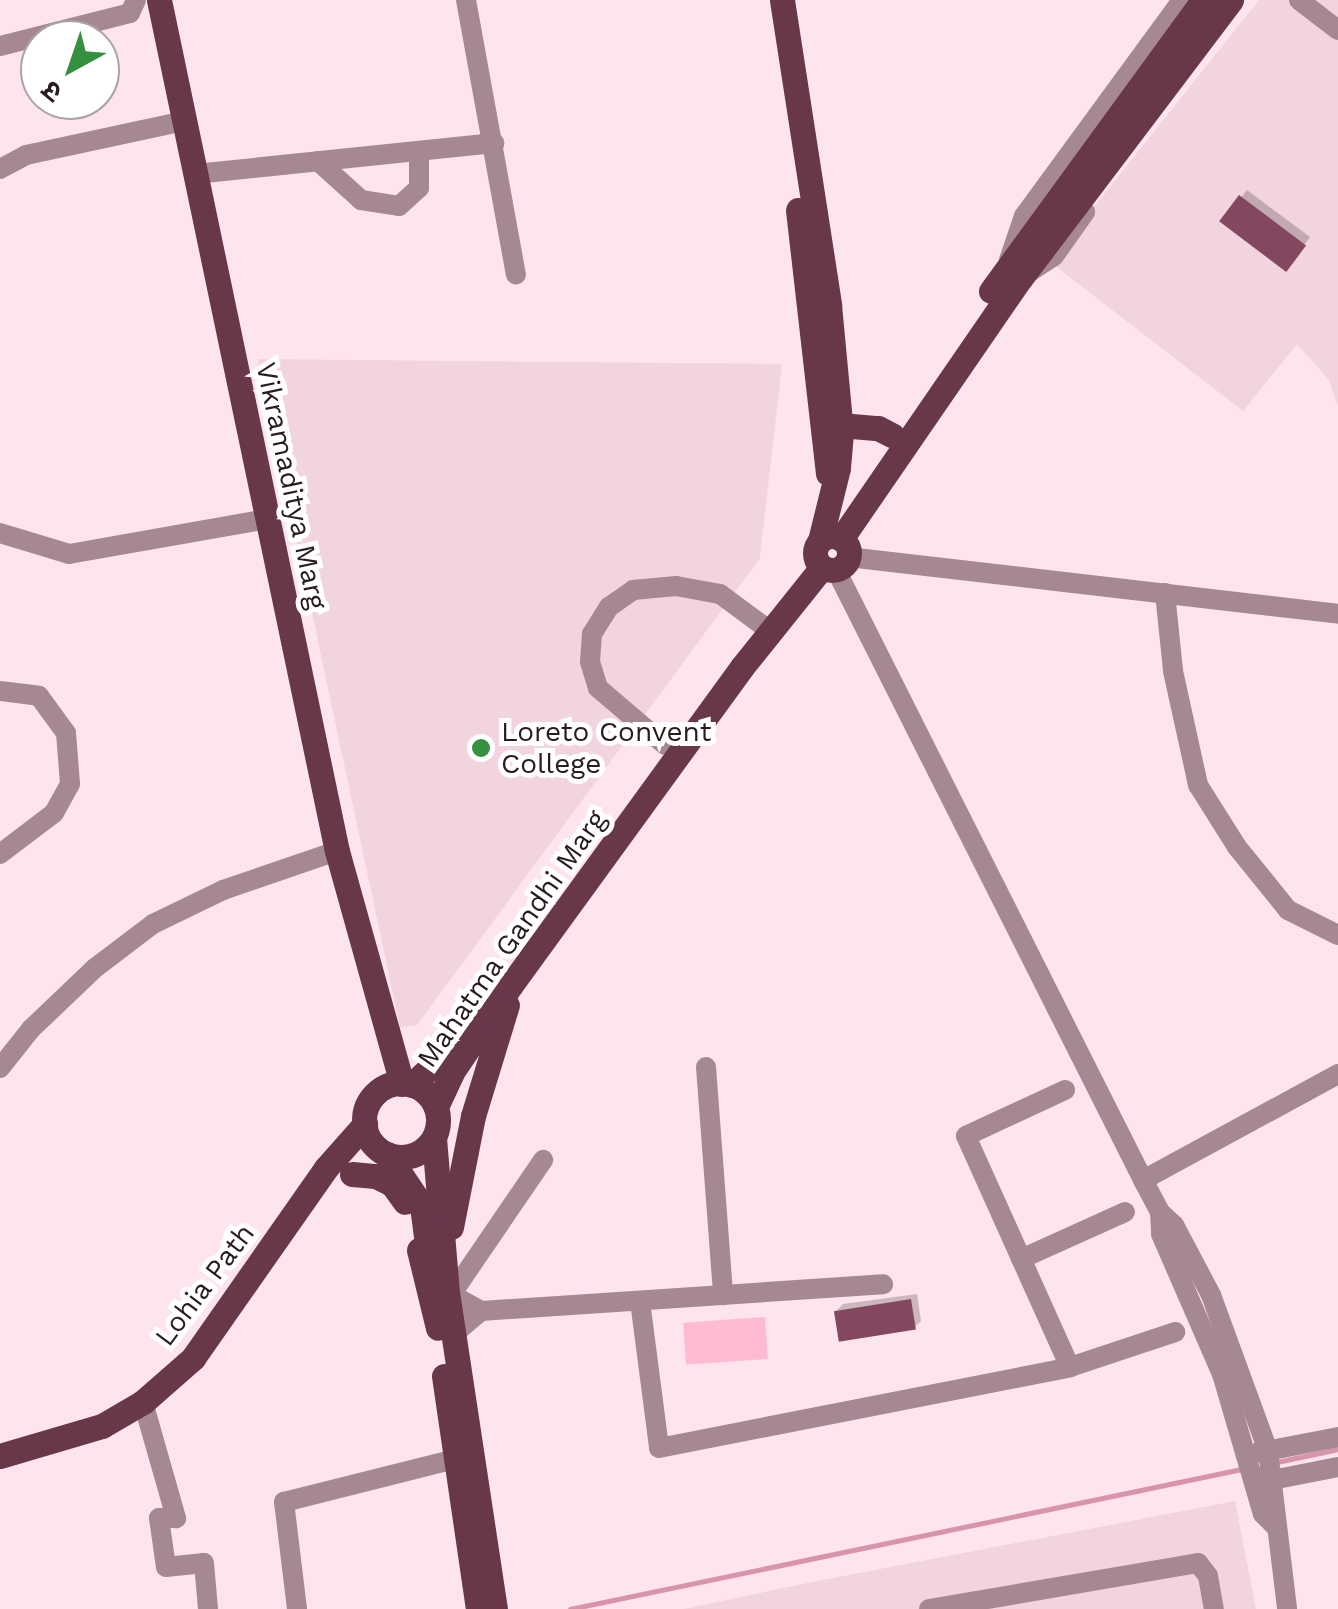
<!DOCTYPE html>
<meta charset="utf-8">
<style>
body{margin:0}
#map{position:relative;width:1338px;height:1609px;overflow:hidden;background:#fee5ed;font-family:"Work Sans","Noto Sans Devanagari",sans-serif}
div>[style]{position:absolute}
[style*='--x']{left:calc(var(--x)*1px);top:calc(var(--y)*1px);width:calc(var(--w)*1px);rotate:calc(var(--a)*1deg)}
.built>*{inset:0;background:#f1d4de}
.green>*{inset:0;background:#febbd3;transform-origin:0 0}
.shadow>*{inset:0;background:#0003}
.stream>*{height:5px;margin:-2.5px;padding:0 2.5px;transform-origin:2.5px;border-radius:2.5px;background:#d894ad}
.building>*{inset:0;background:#83475f;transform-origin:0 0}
.minor>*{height:20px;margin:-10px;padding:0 10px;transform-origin:10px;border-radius:10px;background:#a68893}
.major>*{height:25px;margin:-12.5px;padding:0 12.5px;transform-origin:12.5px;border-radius:12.5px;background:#68374a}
.major>.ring{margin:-12.5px;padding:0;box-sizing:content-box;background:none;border:25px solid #68374a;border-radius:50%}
.dots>*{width:28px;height:28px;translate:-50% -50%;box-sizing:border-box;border:5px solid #fff;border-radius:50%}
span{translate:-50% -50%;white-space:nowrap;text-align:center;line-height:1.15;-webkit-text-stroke:10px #fff;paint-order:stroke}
.street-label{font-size:28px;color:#291b20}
.poi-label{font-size:28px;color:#291b20}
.left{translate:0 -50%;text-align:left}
.north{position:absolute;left:20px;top:20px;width:100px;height:100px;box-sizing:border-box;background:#fff;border:2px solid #a9a4a6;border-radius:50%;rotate:220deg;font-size:28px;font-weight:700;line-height:40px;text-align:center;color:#291b20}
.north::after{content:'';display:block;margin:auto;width:35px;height:45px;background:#359040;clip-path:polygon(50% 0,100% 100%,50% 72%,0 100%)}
</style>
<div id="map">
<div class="built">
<i style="clip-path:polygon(1259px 0,1338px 0,1338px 407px,1329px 380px,1297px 344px,1243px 411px,1050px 262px)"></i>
<i style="clip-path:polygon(258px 359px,782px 364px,760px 558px,417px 1025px,400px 1027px)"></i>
<i style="clip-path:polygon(1235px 1501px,1256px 1609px,684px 1609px,812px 1582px)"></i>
</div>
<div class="green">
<i style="left:765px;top:1317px;width:42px;height:82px;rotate:86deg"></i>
</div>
<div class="shadow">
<i style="clip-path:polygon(1247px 190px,1310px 237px,1292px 261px,1223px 221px)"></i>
<i style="clip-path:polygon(917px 1294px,921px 1321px,914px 1328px,836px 1311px,843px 1304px)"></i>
</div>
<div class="stream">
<i style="--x:1272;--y:1463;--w:67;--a:-12"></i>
<i style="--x:570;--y:1609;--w:686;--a:-11.77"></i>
</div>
<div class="building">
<i style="left:1239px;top:195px;width:84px;height:33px;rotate:37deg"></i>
<i style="left:911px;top:1299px;width:31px;height:78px;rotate:81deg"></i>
</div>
<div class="minor">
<i style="--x:466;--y:0;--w:279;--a:79.7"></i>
<i style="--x:1299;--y:0;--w:49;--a:37.6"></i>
<i style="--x:0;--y:46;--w:134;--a:-14.2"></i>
<i style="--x:130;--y:13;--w:14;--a:-65"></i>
<i style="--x:318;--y:161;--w:58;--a:42.2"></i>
<i style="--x:361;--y:200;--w:38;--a:9"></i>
<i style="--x:399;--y:206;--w:27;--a:-42"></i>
<i style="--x:419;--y:188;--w:37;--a:-90"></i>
<i style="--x:0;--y:169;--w:30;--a:-28"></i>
<i style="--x:26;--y:155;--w:162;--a:-12.1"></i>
<i style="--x:195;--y:174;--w:301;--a:-5.9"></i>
<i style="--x:1009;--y:260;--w:46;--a:-71.2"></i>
<i style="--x:1024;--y:216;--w:268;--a:-53.8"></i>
<i style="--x:1031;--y:271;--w:27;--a:-33"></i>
<i style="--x:1054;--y:256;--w:54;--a:-54.8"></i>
<i style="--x:0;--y:533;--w:72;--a:16.9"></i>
<i style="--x:69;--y:554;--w:202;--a:-10"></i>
<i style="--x:848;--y:557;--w:493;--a:6.6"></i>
<i style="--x:836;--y:570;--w:683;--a:63.28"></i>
<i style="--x:1143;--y:1180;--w:36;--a:62"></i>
<i style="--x:1160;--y:1212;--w:19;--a:43"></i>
<i style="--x:1174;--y:1225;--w:79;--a:62.1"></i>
<i style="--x:1211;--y:1295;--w:166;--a:69.9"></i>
<i style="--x:1268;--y:1451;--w:159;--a:83.1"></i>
<i style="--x:1165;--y:593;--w:78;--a:84.1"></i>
<i style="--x:1173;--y:671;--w:117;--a:77.6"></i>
<i style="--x:1198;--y:785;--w:73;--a:57.8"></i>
<i style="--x:1237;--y:847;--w:81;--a:51"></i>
<i style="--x:1288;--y:910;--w:56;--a:26.6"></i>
<i style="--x:0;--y:691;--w:39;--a:7"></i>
<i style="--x:39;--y:696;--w:46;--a:53.9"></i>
<i style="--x:66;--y:733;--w:51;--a:85.5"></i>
<i style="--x:70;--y:784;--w:33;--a:119"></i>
<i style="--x:54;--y:813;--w:68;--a:142.8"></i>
<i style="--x:665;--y:745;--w:88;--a:-139.6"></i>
<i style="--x:598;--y:688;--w:27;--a:-107"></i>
<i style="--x:590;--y:662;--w:28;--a:-86"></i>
<i style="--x:592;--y:634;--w:32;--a:-58"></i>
<i style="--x:609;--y:607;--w:29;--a:-35"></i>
<i style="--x:633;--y:590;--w:43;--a:-5.3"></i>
<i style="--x:676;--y:586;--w:45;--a:10.3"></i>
<i style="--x:720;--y:594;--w:52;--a:36.4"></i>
<i style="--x:706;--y:1067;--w:229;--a:85.7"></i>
<i style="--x:0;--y:1068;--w:50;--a:-51.5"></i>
<i style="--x:31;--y:1029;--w:88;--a:-43.6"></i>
<i style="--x:95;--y:968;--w:73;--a:-37.2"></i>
<i style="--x:153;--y:924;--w:78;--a:-25.9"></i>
<i style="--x:223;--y:890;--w:120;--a:-18.9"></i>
<i style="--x:1065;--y:1090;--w:109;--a:155.1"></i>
<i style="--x:966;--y:1136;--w:253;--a:65.8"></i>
<i style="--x:1143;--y:1180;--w:222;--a:-28.5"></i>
<i style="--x:1160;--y:1212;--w:22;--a:87"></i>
<i style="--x:1161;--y:1234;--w:153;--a:66.5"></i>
<i style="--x:1222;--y:1374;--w:146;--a:73.7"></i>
<i style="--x:1263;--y:1514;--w:17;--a:45"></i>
<i style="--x:1021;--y:1259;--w:114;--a:-24.3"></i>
<i style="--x:447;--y:1292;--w:39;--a:29"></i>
<i style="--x:481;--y:1311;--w:35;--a:140"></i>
<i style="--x:453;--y:1292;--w:160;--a:-55.7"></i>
<i style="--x:640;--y:1301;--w:148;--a:82.6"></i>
<i style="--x:659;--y:1448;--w:419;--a:-11.1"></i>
<i style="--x:1070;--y:1367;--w:111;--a:-18.4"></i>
<i style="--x:481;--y:1311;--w:403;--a:-3.8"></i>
<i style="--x:143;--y:1402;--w:121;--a:74.1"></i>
<i style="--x:176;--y:1518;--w:17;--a:180"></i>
<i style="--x:159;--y:1518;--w:49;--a:81.9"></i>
<i style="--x:166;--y:1567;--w:38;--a:-6"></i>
<i style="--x:204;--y:1563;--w:46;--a:85"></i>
<i style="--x:1256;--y:1453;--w:84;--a:-11"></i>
<i style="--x:1262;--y:1482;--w:77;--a:-11.2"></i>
<i style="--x:297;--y:1609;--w:108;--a:-96.9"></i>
<i style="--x:284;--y:1502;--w:176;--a:-14.1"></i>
<i style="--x:929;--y:1609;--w:273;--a:-9.7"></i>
<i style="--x:1198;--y:1563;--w:16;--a:52"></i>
<i style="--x:1208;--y:1576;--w:34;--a:80"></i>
</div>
<div class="major">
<i style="--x:159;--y:0;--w:869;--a:78.19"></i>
<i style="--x:337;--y:851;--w:242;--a:74.4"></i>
<i style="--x:782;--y:0;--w:309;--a:81.2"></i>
<i style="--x:829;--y:305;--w:129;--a:84.6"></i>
<i style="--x:841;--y:433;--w:35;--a:95"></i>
<i style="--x:838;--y:468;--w:75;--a:103.9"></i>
<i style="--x:798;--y:210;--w:265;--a:83.5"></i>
<i style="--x:991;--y:291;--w:360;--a:-53.9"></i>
<i style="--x:840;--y:425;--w:38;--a:5"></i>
<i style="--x:878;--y:428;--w:16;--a:27"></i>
<i class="ring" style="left:815px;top:536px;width:9px;height:9px"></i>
<i style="--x:841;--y:539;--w:316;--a:-55.5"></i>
<i style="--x:1020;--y:279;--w:350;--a:-52.9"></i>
<i class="ring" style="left:364px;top:1083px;width:49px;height:49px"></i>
<i style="--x:412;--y:1085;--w:35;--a:-44"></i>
<i style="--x:437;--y:1061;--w:95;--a:-55.3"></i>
<i style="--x:436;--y:1107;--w:38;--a:-65"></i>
<i style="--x:452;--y:1072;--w:105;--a:-55.9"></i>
<i style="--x:511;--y:985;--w:393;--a:-54"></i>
<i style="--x:742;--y:667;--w:128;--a:-51.3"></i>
<i style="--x:434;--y:1138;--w:155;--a:85.2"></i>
<i style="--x:447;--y:1292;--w:321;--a:81.4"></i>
<i style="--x:387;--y:1154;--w:63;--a:56.1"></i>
<i style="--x:422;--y:1206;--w:62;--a:82.5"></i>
<i style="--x:352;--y:1174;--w:24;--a:5"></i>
<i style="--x:376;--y:1176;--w:18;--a:27"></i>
<i style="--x:392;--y:1184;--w:22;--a:54"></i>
<i style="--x:451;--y:1227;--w:113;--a:-78.8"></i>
<i style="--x:473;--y:1116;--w:116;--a:-73"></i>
<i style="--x:419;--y:1250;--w:80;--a:76.3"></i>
<i style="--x:444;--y:1376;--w:235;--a:81.7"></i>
<i style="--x:0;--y:1456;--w:106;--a:-16.4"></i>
<i style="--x:102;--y:1426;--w:48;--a:-30.3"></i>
<i style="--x:143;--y:1402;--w:67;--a:-41.3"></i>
<i style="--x:193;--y:1358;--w:232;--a:-55"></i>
<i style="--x:326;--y:1168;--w:59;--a:-48.4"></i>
</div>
<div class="dots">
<i style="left:481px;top:748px;background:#359040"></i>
</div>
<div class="street-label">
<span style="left:291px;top:486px;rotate:78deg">Vikramaditya Marg</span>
<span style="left:512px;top:939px;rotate:-55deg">Mahatma Gandhi Marg</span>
<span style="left:205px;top:1285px;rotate:-53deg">Lohia Path</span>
</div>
<div class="poi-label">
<span class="left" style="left:501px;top:748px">Loreto Convent<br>College</span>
</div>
<div class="north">उ</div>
</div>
